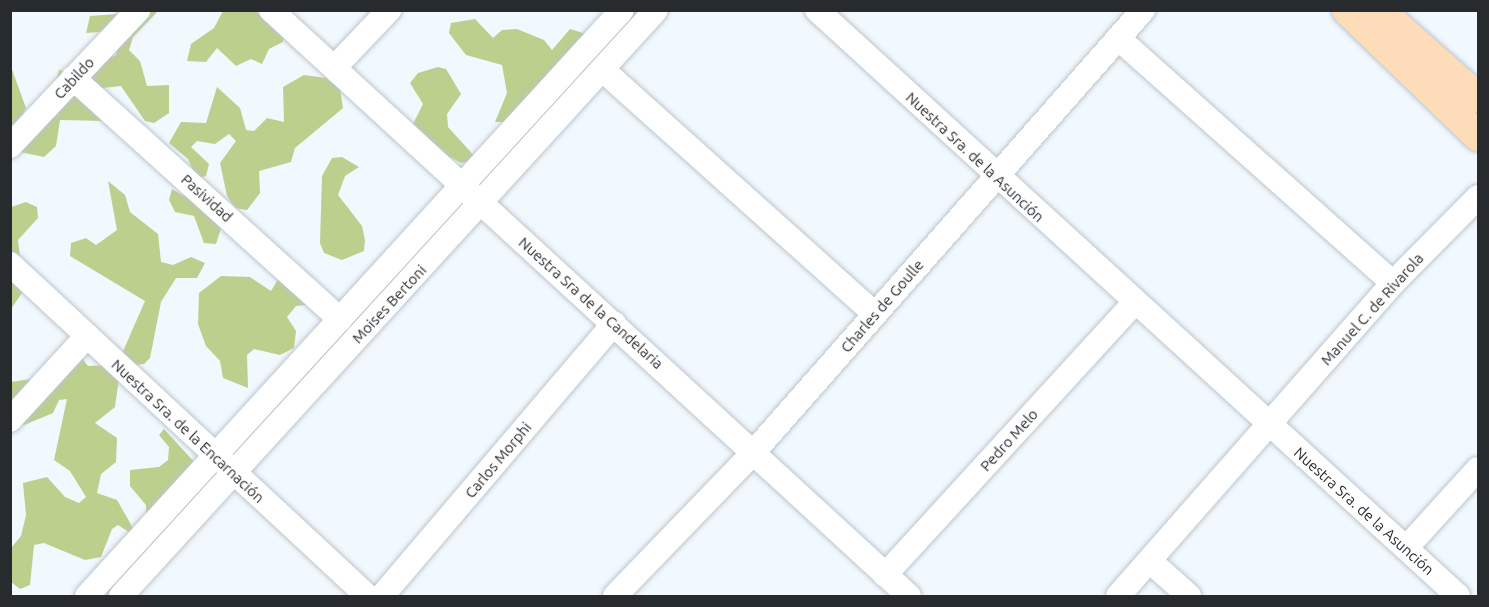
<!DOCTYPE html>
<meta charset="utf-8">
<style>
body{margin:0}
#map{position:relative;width:1489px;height:607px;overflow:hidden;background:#f1f8fe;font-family:Ubuntu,sans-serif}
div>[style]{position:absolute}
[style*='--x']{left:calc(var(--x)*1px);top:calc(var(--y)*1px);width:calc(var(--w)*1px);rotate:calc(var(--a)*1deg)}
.forest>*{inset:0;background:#bccf8d}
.roads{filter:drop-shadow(0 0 2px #bcc5cc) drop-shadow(0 0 2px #bcc5cc)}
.minor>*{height:24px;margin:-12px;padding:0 12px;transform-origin:12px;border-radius:12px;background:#fff}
.major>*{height:30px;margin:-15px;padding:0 15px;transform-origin:15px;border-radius:15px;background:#fdddb9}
span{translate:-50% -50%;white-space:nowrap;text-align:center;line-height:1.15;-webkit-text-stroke:5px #fff;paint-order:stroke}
.street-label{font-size:15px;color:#282b2e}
.frame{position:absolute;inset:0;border:12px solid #282b2e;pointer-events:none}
</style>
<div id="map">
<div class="forest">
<i style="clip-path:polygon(158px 11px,133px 37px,129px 50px,140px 61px,147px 86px,169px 85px,169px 113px,154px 123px,145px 121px,121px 86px,93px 89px,106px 121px,60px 120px,56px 146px,44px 157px,20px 152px,11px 137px,10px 64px,26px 108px,23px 114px,52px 96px,59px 70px,74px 73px,116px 55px,118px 44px,110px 31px,86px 33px,90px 16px)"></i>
<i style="clip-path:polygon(223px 11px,256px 11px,284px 37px,283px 42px,269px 49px,262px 64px,251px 59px,236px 66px,217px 48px,206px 62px,187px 61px,191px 44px,214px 28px)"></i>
<i style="clip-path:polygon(475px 19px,493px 38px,502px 30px,517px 29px,544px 40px,552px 50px,570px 29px,609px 41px,586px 75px,575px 77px,509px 161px,499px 163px,507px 122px,495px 122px,507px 93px,502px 65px,466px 55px,449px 33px,451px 23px)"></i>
<i style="clip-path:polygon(438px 67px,446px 69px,461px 94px,447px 114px,448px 127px,478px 160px,461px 163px,435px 149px,413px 124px,423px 104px,410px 83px,418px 73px)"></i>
<i style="clip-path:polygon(304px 75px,326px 78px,340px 89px,343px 108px,295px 148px,291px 162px,259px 171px,260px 193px,247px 210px,235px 208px,227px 196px,220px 163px,236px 141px,229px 134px,215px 144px,197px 141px,191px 147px,209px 164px,206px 176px,197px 179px,188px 159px,169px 143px,181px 122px,206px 123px,217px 87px,240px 108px,246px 130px,254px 131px,267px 118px,284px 122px,283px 87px)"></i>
<i style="clip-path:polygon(342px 157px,359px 167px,345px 176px,338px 195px,362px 226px,365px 240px,364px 251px,342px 260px,324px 253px,320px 243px,322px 176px,332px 158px)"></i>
<i style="clip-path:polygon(108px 181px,125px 195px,130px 212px,158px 234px,161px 262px,173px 265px,191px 257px,205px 263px,197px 278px,176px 278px,161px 302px,150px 358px,144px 364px,132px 365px,120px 358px,145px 301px,70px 256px,71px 243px,86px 238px,96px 245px,117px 230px)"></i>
<i style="clip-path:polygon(172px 189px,184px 196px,187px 191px,224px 219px,216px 244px,204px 243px,194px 216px,175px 212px,169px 200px)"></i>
<i style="clip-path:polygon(26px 202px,37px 207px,38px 218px,18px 240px,24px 290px,11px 309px,11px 207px)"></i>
<i style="clip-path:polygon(221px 276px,250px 277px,271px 291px,279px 278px,307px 297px,305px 305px,296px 306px,287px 317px,296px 331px,294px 348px,280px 355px,254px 349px,247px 355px,248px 388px,223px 378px,220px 361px,206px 346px,198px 324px,199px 293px)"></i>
<i style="clip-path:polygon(81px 357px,88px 366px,109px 365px,119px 378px,115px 407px,95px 423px,117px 438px,116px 462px,101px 474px,97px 493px,117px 500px,133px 528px,146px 516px,146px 505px,130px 486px,130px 470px,159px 467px,168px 460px,169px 447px,159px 435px,164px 429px,207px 476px,205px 487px,188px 506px,135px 536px,118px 525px,112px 529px,101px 557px,85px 560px,44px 543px,34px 545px,30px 585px,20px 589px,11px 582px,11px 548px,21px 536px,26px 515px,23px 483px,47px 477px,65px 497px,79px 503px,86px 497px,70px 471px,54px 460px,67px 399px,59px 400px,53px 413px,24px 425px,11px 418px,11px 382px,70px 373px,67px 364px)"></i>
</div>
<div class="roads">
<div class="minor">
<i style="--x:271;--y:10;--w:866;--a:42.57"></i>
<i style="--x:817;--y:10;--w:868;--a:42.43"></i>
<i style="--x:1118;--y:38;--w:368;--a:41.7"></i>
<i style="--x:335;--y:67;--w:79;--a:-46.5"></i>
<i style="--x:604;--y:71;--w:364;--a:41.9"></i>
<i style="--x:73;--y:78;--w:360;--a:42.1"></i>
<i style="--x:10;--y:146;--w:187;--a:-46.7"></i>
<i style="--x:10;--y:264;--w:488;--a:42.9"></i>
<i style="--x:10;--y:420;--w:114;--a:-47.5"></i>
<i style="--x:1407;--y:547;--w:105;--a:-47.7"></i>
<i style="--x:1151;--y:562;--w:51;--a:41.8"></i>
<i style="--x:885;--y:575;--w:367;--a:-47.5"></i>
<i style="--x:87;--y:596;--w:793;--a:-47.6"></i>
<i style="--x:121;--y:596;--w:793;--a:-47.6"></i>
<i style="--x:382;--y:596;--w:358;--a:-49.6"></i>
<i style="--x:615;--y:596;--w:197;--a:-46"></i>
<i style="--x:752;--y:454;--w:592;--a:-48.63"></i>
<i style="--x:1118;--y:596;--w:417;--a:-48.7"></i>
<i style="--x:1393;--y:283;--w:121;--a:-45.3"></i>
</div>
<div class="major">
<i style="--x:1347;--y:10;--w:182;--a:43.9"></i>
<i style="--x:1379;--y:10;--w:132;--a:41.6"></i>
</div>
</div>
<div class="street-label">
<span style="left:74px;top:78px;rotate:-47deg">Cabildo</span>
<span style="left:975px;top:157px;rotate:43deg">Nuestra Sra. de la Asunción</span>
<span style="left:207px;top:198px;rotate:42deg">Pasividad</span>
<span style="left:591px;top:303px;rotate:42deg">Nuestra Sra de la Candelaria</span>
<span style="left:389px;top:304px;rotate:-47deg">Moises Bertoni</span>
<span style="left:882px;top:306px;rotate:-49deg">Charles de Goulle</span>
<span style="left:1372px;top:309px;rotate:-48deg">Manuel C. de Rivarola</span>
<span style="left:188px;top:431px;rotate:43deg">Nuestra Sra. de la Encarnación</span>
<span style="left:1009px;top:440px;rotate:-48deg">Pedro Melo</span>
<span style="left:498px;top:460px;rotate:-50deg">Carlos Morphi</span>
<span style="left:1364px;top:511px;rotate:42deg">Nuestra Sra. de la Asunción</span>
</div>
<div class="frame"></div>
</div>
